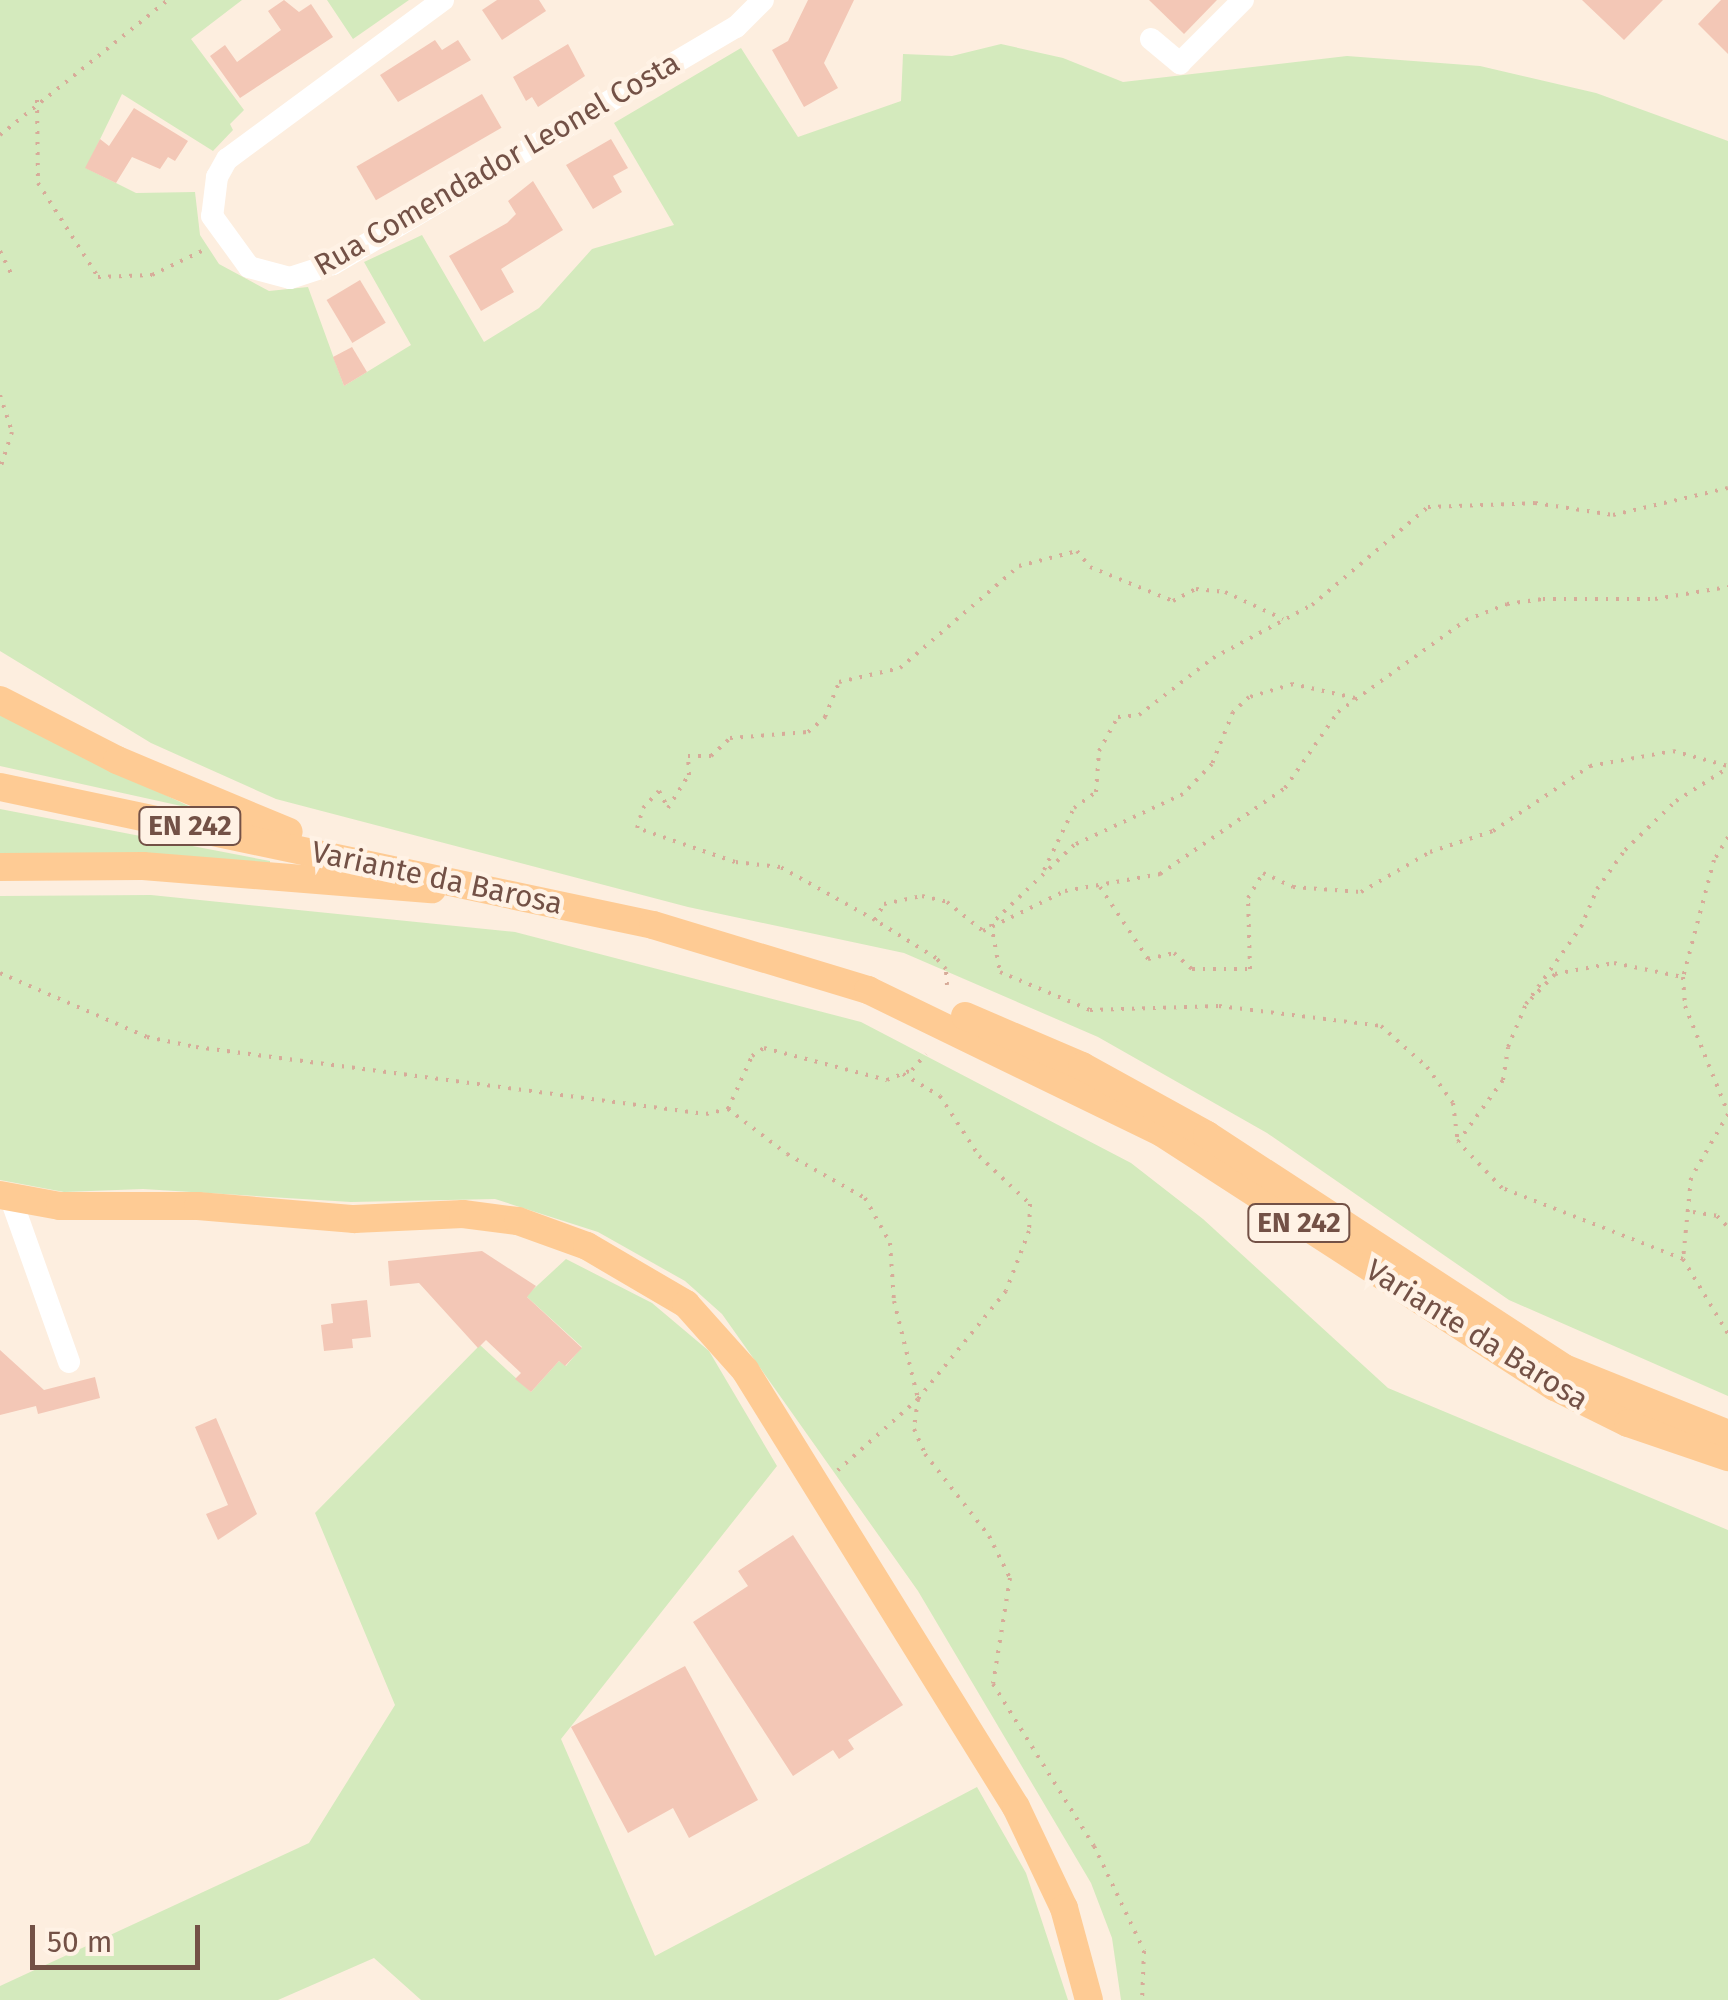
<!DOCTYPE html>
<style>
body{margin:0}
#map{position:relative;width:1728px;height:2000px;overflow:hidden;background:#fdeedf;font-family:"Fira Sans",sans-serif}
div>[style]{position:absolute}
[style*='--x']{left:calc(var(--x)*1px);top:calc(var(--y)*1px);width:calc(var(--w)*1px);rotate:calc(var(--a)*1deg)}
.green>*{inset:0;background:#d4eabd}
.building>*{inset:0;background:#f3c7b6;transform-origin:0 0}
.path>*{height:4px;margin-top:-2px;transform-origin:0;background:repeating-linear-gradient(90deg,#d7ab99 0 2.5px,transparent 0 10.5px)}
.minor>*{height:22px;margin:-11px;padding:0 11px;transform-origin:11px;border-radius:11px;background:#fff}
.major>*{height:28px;margin:-14px;padding:0 14px;transform-origin:14px;border-radius:14px;background:#fecb94}
span{translate:-50% -50%;white-space:nowrap;text-align:center;line-height:1.15;-webkit-text-stroke:9px #fff2e5;paint-order:stroke}
.shield-label span{padding:2px 8px;background:#fff2e5;border:2px solid;border-radius:8px;-webkit-text-stroke-width:0}
.shield-label{font-size:28px;color:#735146;font-weight:700}
.street-label{font-size:30px;color:#735146}
.scale{position:absolute;left:30px;top:1925px;width:170px;height:45px;box-sizing:border-box;border:5px solid #735146;border-top:0;padding-left:12px;font-size:30px;line-height:35px;white-space:nowrap;color:#735146;-webkit-text-stroke:8px #fff2e5;paint-order:stroke}
</style>
<div id="map">
<div class="green">
<i style="clip-path:polygon(0 0,242px 0,191px 39px,244px 110px,230px 124px,233px 130px,213px 151px,122px 94px,86px 168px,136px 193px,195px 192px,200px 235px,219px 264px,269px 291px,308px 287px,344px 386px,411px 345px,364px 262px,422px 235px,484px 342px,539px 308px,592px 249px,674px 225px,614px 123px,741px 48px,798px 137px,901px 101px,903px 54px,952px 56px,1001px 44px,1063px 58px,1123px 82px,1347px 56px,1480px 66px,1596px 93px,1728px 141px,1728px 1396px,1509px 1300px,1267px 1133px,1098px 1037px,904px 953px,688px 907px,276px 799px,151px 743px,0 651px)"></i>
<i style="clip-path:polygon(327px 0,409px 0,353px 39px)"></i>
<i style="clip-path:polygon(0 711px,157px 791px,195px 809px,0 766px)"></i>
<i style="clip-path:polygon(0 809px,270px 861px,270px 869px,0 858px)"></i>
<i style="clip-path:polygon(151px 895px,515px 932px,861px 1022px,1131px 1163px,1203px 1219px,1388px 1388px,1728px 1530px,1728px 2000px,1121px 2000px,1112px 1938px,1091px 1883px,918px 1591px,722px 1314px,685px 1281px,598px 1232px,495px 1199px,351px 1202px,143px 1189px,64px 1192px,0 1180px,0 896px)"></i>
<i style="clip-path:polygon(566px 1259px,652px 1303px,709px 1351px,777px 1466px,561px 1739px,655px 1956px,977px 1787px,1026px 1873px,1068px 2000px,421px 2000px,374px 1958px,278px 2000px,0 2000px,0 1986px,309px 1843px,395px 1705px,315px 1513px,480px 1345px,531px 1392px,559px 1361px,566px 1366px,582px 1347px,526px 1296px)"></i>
</div>
<div class="building">
<i style="clip-path:polygon(284px 0,299px 12px,311px 4px,333px 37px,240px 98px,210px 56px,225px 45px,237px 62px,281px 30px,268px 11px)"></i>
<i style="clip-path:polygon(497px 0,539px 0,546px 11px,502px 40px,482px 10px)"></i>
<i style="clip-path:polygon(808px 0,854px 0,824px 63px,838px 88px,804px 107px,772px 50px,788px 41px)"></i>
<i style="clip-path:polygon(1149px 0,1217px 0,1184px 34px)"></i>
<i style="clip-path:polygon(1582px 0,1663px 0,1624px 40px)"></i>
<i style="clip-path:polygon(1721px 0,1728px 0,1728px 54px,1698px 24px)"></i>
<i style="clip-path:polygon(435px 40px,442px 50px,458px 40px,471px 60px,398px 102px,380px 75px)"></i>
<i style="clip-path:polygon(568px 44px,585px 76px,538px 107px,532px 97px,526px 101px,513px 77px)"></i>
<i style="left:482px;top:94px;width:39px;height:145px;rotate:60deg"></i>
<i style="clip-path:polygon(134px 108px,188px 141px,175px 161px,168px 157px,160px 169px,132px 157px,116px 183px,85px 168px,100px 139px,109px 146px)"></i>
<i style="clip-path:polygon(611px 139px,628px 168px,613px 176px,622px 192px,593px 209px,566px 165px)"></i>
<i style="clip-path:polygon(533px 181px,563px 230px,501px 269px,514px 292px,481px 311px,449px 256px,507px 223px,516px 214px,508px 201px)"></i>
<i style="left:360px;top:280px;width:50px;height:39px;rotate:59deg"></i>
<i style="clip-path:polygon(352px 347px,367px 372px,344px 386px,333px 357px)"></i>
<i style="clip-path:polygon(482px 1251px,536px 1286px,527px 1297px,582px 1348px,565px 1366px,559px 1361px,531px 1392px,515px 1379px,521px 1373px,486px 1340px,478px 1348px,419px 1283px,390px 1286px,388px 1261px)"></i>
<i style="clip-path:polygon(367px 1300px,371px 1337px,352px 1339px,353px 1348px,324px 1351px,321px 1325px,333px 1323px,331px 1304px)"></i>
<i style="clip-path:polygon(0 1350px,44px 1390px,95px 1377px,100px 1398px,38px 1414px,36px 1406px,0 1415px)"></i>
<i style="clip-path:polygon(216px 1418px,257px 1514px,218px 1540px,206px 1514px,228px 1505px,195px 1427px)"></i>
<i style="clip-path:polygon(793px 1535px,903px 1705px,848px 1740px,854px 1749px,839px 1759px,833px 1750px,793px 1776px,693px 1622px,748px 1586px,738px 1571px)"></i>
<i style="clip-path:polygon(685px 1666px,758px 1800px,689px 1838px,673px 1808px,628px 1833px,571px 1727px)"></i>
</div>
<div class="path">
<i style="--x:37;--y:100;--w:83;--a:89.3"></i>
<i style="--x:38;--y:183;--w:112;--a:57.4"></i>
<i style="--x:98;--y:277;--w:54;--a:-2.1"></i>
<i style="--x:152;--y:275;--w:60;--a:-25.7"></i>
<i style="--x:0;--y:135;--w:216;--a:-38.8"></i>
<i style="--x:0;--y:251;--w:25;--a:64"></i>
<i style="--x:0;--y:395;--w:39;--a:72"></i>
<i style="--x:12;--y:432;--w:39;--a:108"></i>
<i style="--x:1355;--y:698;--w:64;--a:-167.3"></i>
<i style="--x:1293;--y:684;--w:46;--a:163.5"></i>
<i style="--x:1249;--y:697;--w:22;--a:137"></i>
<i style="--x:1233;--y:712;--w:56;--a:112"></i>
<i style="--x:1212;--y:764;--w:42;--a:134"></i>
<i style="--x:1183;--y:794;--w:120;--a:154.9"></i>
<i style="--x:1074;--y:845;--w:115;--a:136.4"></i>
<i style="--x:991;--y:924;--w:49;--a:79.4"></i>
<i style="--x:1000;--y:972;--w:98;--a:22.9"></i>
<i style="--x:1090;--y:1010;--w:129;--a:-1.8"></i>
<i style="--x:1219;--y:1006;--w:163;--a:7"></i>
<i style="--x:1381;--y:1026;--w:62;--a:41.7"></i>
<i style="--x:1427;--y:1067;--w:44;--a:54.2"></i>
<i style="--x:1453;--y:1103;--w:39;--a:83"></i>
<i style="--x:1728;--y:837;--w:27;--a:121"></i>
<i style="--x:1714;--y:860;--w:121;--a:104.8"></i>
<i style="--x:1683;--y:977;--w:29;--a:86"></i>
<i style="--x:1685;--y:1006;--w:115;--a:68.1"></i>
<i style="--x:1044;--y:870;--w:69;--a:-64.2"></i>
<i style="--x:1074;--y:808;--w:27;--a:-36"></i>
<i style="--x:1096;--y:792;--w:41;--a:-85.8"></i>
<i style="--x:1099;--y:751;--w:39;--a:-61"></i>
<i style="--x:1118;--y:717;--w:21;--a:-5"></i>
<i style="--x:1139;--y:715;--w:93;--a:-37.6"></i>
<i style="--x:1213;--y:658;--w:112;--a:-28.2"></i>
<i style="--x:1312;--y:605;--w:152;--a:-40.2"></i>
<i style="--x:1428;--y:507;--w:107;--a:-2.1"></i>
<i style="--x:1535;--y:503;--w:79;--a:8.7"></i>
<i style="--x:1613;--y:515;--w:118;--a:-13.2"></i>
<i style="--x:1100;--y:887;--w:87;--a:56.3"></i>
<i style="--x:1148;--y:959;--w:27;--a:-13"></i>
<i style="--x:1174;--y:953;--w:24;--a:42"></i>
<i style="--x:1192;--y:969;--w:58;--a:0"></i>
<i style="--x:1250;--y:969;--w:71;--a:-91.6"></i>
<i style="--x:1248;--y:898;--w:29;--a:-59"></i>
<i style="--x:1263;--y:873;--w:33;--a:25"></i>
<i style="--x:1293;--y:887;--w:68;--a:4.2"></i>
<i style="--x:1361;--y:892;--w:80;--a:-30.1"></i>
<i style="--x:1430;--y:852;--w:66;--a:-18.4"></i>
<i style="--x:1493;--y:831;--w:117;--a:-33.8"></i>
<i style="--x:1590;--y:766;--w:84;--a:-10.2"></i>
<i style="--x:1673;--y:751;--w:57;--a:15.3"></i>
<i style="--x:875;--y:920;--w:109;--a:-150.8"></i>
<i style="--x:780;--y:867;--w:45;--a:-173.7"></i>
<i style="--x:735;--y:862;--w:104;--a:-160.9"></i>
<i style="--x:637;--y:828;--w:21;--a:-73"></i>
<i style="--x:643;--y:808;--w:23;--a:-47"></i>
<i style="--x:659;--y:791;--w:19;--a:62"></i>
<i style="--x:668;--y:808;--w:39;--a:-58"></i>
<i style="--x:689;--y:775;--w:19;--a:-93"></i>
<i style="--x:688;--y:756;--w:23;--a:0"></i>
<i style="--x:711;--y:756;--w:26;--a:-43"></i>
<i style="--x:730;--y:738;--w:78;--a:-4.4"></i>
<i style="--x:808;--y:732;--w:23;--a:-41"></i>
<i style="--x:825;--y:717;--w:38;--a:-68"></i>
<i style="--x:839;--y:682;--w:63;--a:-12.9"></i>
<i style="--x:900;--y:668;--w:157;--a:-40.6"></i>
<i style="--x:1019;--y:566;--w:60;--a:-14.5"></i>
<i style="--x:1077;--y:551;--w:21;--a:51"></i>
<i style="--x:1090;--y:567;--w:90;--a:22.3"></i>
<i style="--x:1173;--y:601;--w:26;--a:-28"></i>
<i style="--x:1196;--y:589;--w:29;--a:6"></i>
<i style="--x:1225;--y:592;--w:64;--a:25"></i>
<i style="--x:0;--y:973;--w:160;--a:23.5"></i>
<i style="--x:147;--y:1037;--w:50;--a:11.5"></i>
<i style="--x:196;--y:1047;--w:514;--a:7.48"></i>
<i style="--x:706;--y:1114;--w:23;--a:-13"></i>
<i style="--x:728;--y:1109;--w:58;--a:-65.6"></i>
<i style="--x:752;--y:1056;--w:14;--a:-34"></i>
<i style="--x:764;--y:1048;--w:127;--a:14.6"></i>
<i style="--x:887;--y:1080;--w:27;--a:-22"></i>
<i style="--x:912;--y:1070;--w:21;--a:-49"></i>
<i style="--x:947;--y:985;--w:16;--a:-94"></i>
<i style="--x:946;--y:969;--w:15;--a:-132"></i>
<i style="--x:936;--y:958;--w:72;--a:-148.1"></i>
<i style="--x:875;--y:920;--w:18;--a:-61"></i>
<i style="--x:884;--y:904;--w:39;--a:-12"></i>
<i style="--x:922;--y:896;--w:26;--a:13"></i>
<i style="--x:947;--y:902;--w:46;--a:38.9"></i>
<i style="--x:983;--y:931;--w:91;--a:-26"></i>
<i style="--x:1065;--y:891;--w:97;--a:-10.1"></i>
<i style="--x:1160;--y:874;--w:152;--a:-34.5"></i>
<i style="--x:1285;--y:788;--w:93;--a:-55.1"></i>
<i style="--x:1338;--y:712;--w:158;--a:-35.7"></i>
<i style="--x:1466;--y:620;--w:44;--a:-21.3"></i>
<i style="--x:1507;--y:604;--w:36;--a:-8"></i>
<i style="--x:1543;--y:599;--w:112;--a:0"></i>
<i style="--x:1655;--y:599;--w:74;--a:-9.3"></i>
<i style="--x:1531;--y:999;--w:35;--a:-46"></i>
<i style="--x:1555;--y:974;--w:60;--a:-10.6"></i>
<i style="--x:1614;--y:963;--w:70;--a:11.5"></i>
<i style="--x:903;--y:1074;--w:43;--a:30.7"></i>
<i style="--x:940;--y:1096;--w:72;--a:57"></i>
<i style="--x:979;--y:1156;--w:70;--a:43.3"></i>
<i style="--x:1030;--y:1204;--w:27;--a:92"></i>
<i style="--x:1029;--y:1231;--w:64;--a:111"></i>
<i style="--x:1006;--y:1291;--w:139;--a:129.2"></i>
<i style="--x:918;--y:1399;--w:30;--a:98"></i>
<i style="--x:914;--y:1429;--w:27;--a:66"></i>
<i style="--x:925;--y:1454;--w:104;--a:52"></i>
<i style="--x:989;--y:1536;--w:47;--a:63.4"></i>
<i style="--x:1010;--y:1578;--w:107;--a:99.1"></i>
<i style="--x:993;--y:1684;--w:191;--a:58.1"></i>
<i style="--x:1094;--y:1846;--w:116;--a:64.5"></i>
<i style="--x:1144;--y:1951;--w:49;--a:92.3"></i>
<i style="--x:728;--y:1109;--w:74;--a:37.3"></i>
<i style="--x:787;--y:1154;--w:90;--a:29.4"></i>
<i style="--x:865;--y:1198;--w:51;--a:60.9"></i>
<i style="--x:890;--y:1243;--w:58;--a:86.1"></i>
<i style="--x:894;--y:1301;--w:101;--a:76.2"></i>
<i style="--x:918;--y:1399;--w:108;--a:138.4"></i>
<i style="--x:1728;--y:1114;--w:74;--a:120"></i>
<i style="--x:1691;--y:1178;--w:81;--a:95.6"></i>
<i style="--x:1683;--y:1259;--w:87;--a:59"></i>
<i style="--x:1693;--y:1212;--w:24;--a:9"></i>
<i style="--x:1717;--y:1216;--w:16;--a:45"></i>
<i style="--x:1683;--y:1259;--w:194;--a:-158.6"></i>
<i style="--x:1502;--y:1188;--w:64;--a:-133.7"></i>
<i style="--x:1458;--y:1142;--w:77;--a:-54"></i>
<i style="--x:1503;--y:1080;--w:33;--a:-81"></i>
<i style="--x:1508;--y:1047;--w:47;--a:-67.3"></i>
<i style="--x:1526;--y:1004;--w:95;--a:-54.5"></i>
<i style="--x:1581;--y:927;--w:41;--a:-67.2"></i>
<i style="--x:1597;--y:889;--w:48;--a:-54.3"></i>
<i style="--x:1625;--y:850;--w:71;--a:-43.9"></i>
<i style="--x:1676;--y:801;--w:62;--a:-32.4"></i>
</div>
<div class="minor">
<i style="--x:443;--y:0;--w:268;--a:143.6"></i>
<i style="--x:227;--y:159;--w:21;--a:119"></i>
<i style="--x:217;--y:177;--w:39;--a:97"></i>
<i style="--x:212;--y:216;--w:63;--a:54"></i>
<i style="--x:249;--y:267;--w:42;--a:15"></i>
<i style="--x:290;--y:278;--w:45;--a:-18"></i>
<i style="--x:333;--y:264;--w:468;--a:-30.5"></i>
<i style="--x:736;--y:27;--w:38;--a:-45"></i>
<i style="--x:1151;--y:39;--w:38;--a:40"></i>
<i style="--x:1180;--y:63;--w:89;--a:-45"></i>
<i style="--x:11;--y:1199;--w:173;--a:70.4"></i>
</div>
<div class="major">
<i style="--x:0;--y:700;--w:131;--a:27.1"></i>
<i style="--x:117;--y:760;--w:186;--a:22.7"></i>
<i style="--x:0;--y:787;--w:667;--a:11.93"></i>
<i style="--x:653;--y:925;--w:225;--a:16.8"></i>
<i style="--x:868;--y:990;--w:327;--a:25.9"></i>
<i style="--x:1162;--y:1133;--w:468;--a:32.9"></i>
<i style="--x:1555;--y:1387;--w:81;--a:26.3"></i>
<i style="--x:1628;--y:1423;--w:106;--a:18.8"></i>
<i style="--x:0;--y:867;--w:143;--a:-0.4"></i>
<i style="--x:143;--y:866;--w:290;--a:4.6"></i>
<i style="--x:965;--y:1016;--w:127;--a:23.1"></i>
<i style="--x:1082;--y:1066;--w:143;--a:28.9"></i>
<i style="--x:1207;--y:1135;--w:426;--a:33.1"></i>
<i style="--x:1564;--y:1368;--w:177;--a:21.9"></i>
<i style="--x:0;--y:1195;--w:61;--a:10.4"></i>
<i style="--x:60;--y:1206;--w:138;--a:0"></i>
<i style="--x:198;--y:1206;--w:157;--a:4.8"></i>
<i style="--x:354;--y:1219;--w:109;--a:-2.6"></i>
<i style="--x:463;--y:1214;--w:55;--a:7.3"></i>
<i style="--x:518;--y:1221;--w:73;--a:19.9"></i>
<i style="--x:587;--y:1246;--w:115;--a:30.4"></i>
<i style="--x:686;--y:1304;--w:89;--a:48.2"></i>
<i style="--x:745;--y:1370;--w:514;--a:58.2"></i>
<i style="--x:1016;--y:1807;--w:112;--a:64.6"></i>
<i style="--x:1064;--y:1908;--w:95;--a:74.8"></i>
</div>
<div class="shield-label">
<span style="left:190px;top:826px">EN 242</span>
<span style="left:1299px;top:1223px">EN 242</span>
</div>
<div class="street-label">
<span style="left:497px;top:164px;rotate:-30deg">Rua Comendador Leonel Costa</span>
<span style="left:437px;top:878px;rotate:12deg">Variante da Barosa</span>
<span style="left:1477px;top:1335px;rotate:32deg">Variante da Barosa</span>
</div>
<div class="scale">50 m</div>
</div>
